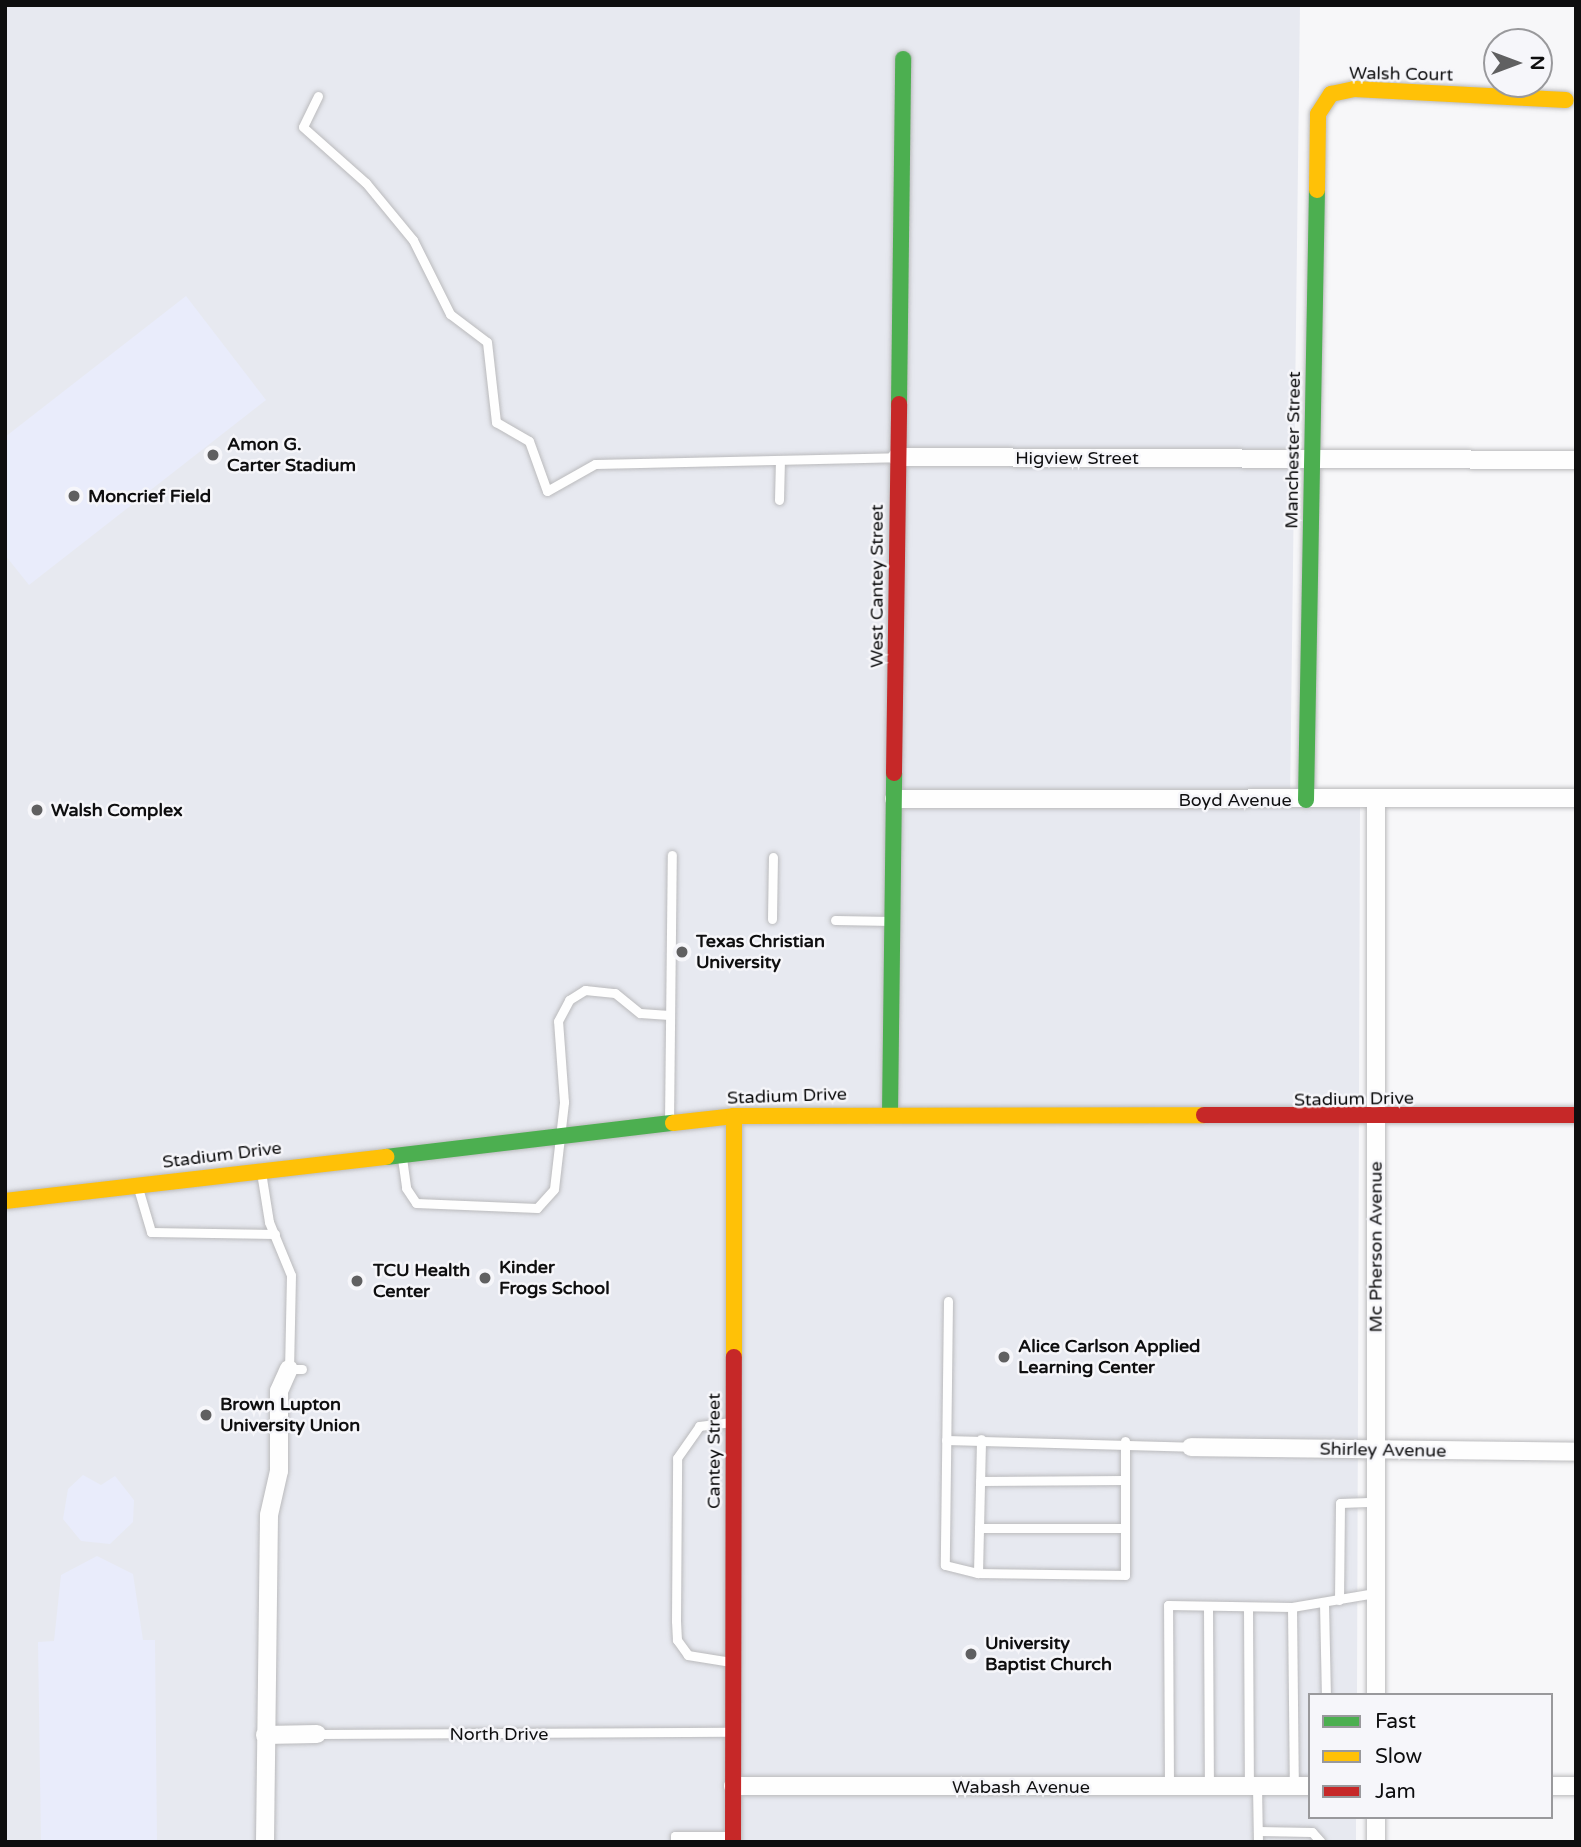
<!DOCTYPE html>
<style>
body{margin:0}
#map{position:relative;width:1581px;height:1847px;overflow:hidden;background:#f7f7f9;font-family:"Varela Round",sans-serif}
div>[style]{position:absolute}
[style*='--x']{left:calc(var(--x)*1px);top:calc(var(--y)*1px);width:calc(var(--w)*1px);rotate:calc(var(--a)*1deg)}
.built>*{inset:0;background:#e7e9f0}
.green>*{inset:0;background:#e9ecfb}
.roads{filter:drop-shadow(0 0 2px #bababc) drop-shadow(0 0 2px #bababc)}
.lane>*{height:9px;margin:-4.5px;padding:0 4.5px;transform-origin:4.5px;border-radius:4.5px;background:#fefefe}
.street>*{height:18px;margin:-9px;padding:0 9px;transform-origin:9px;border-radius:9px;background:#fefefe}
.fast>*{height:16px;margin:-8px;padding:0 8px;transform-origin:8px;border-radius:8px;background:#4caf50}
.slow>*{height:16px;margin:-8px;padding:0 8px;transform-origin:8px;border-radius:8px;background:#ffc107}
.jam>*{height:16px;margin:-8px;padding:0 8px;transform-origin:8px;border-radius:8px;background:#c62828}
.dots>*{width:19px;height:19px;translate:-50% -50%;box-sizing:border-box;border:4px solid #f6f6fa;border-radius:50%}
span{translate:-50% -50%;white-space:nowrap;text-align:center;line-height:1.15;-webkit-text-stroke:5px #f6f6fa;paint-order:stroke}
.street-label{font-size:18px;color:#0e0e0f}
.poi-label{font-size:18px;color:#0e0e0f;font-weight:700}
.left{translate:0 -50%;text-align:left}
.frame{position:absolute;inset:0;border:7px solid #0e0e0f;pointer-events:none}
.legend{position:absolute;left:1308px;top:1693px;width:245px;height:126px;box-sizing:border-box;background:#f6f6fa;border:2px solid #99999c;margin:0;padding:9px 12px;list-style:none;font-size:21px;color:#0e0e0f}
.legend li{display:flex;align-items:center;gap:14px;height:35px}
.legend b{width:35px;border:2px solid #99999c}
.north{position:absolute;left:1483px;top:28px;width:70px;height:70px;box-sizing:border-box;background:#f6f6fa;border:2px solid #99999c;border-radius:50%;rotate:90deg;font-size:19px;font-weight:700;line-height:28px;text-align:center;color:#0e0e0f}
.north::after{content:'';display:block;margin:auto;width:24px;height:32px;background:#606061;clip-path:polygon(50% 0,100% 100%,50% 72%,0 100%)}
</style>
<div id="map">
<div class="built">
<i style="clip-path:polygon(5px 5px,1300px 5px,1290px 806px,1360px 807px,1357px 1695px,1310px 1695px,1310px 1817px,1356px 1817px,1356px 1842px,5px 1842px)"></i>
</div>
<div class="green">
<i style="clip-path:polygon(186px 296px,266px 400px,29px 585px,5px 555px,5px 437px)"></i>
<i style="clip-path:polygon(83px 1475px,101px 1485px,115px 1476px,134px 1500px,133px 1522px,110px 1544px,81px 1541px,63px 1519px,68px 1489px)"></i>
<i style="clip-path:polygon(97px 1556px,133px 1574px,143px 1640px,155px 1640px,157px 1842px,41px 1842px,38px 1642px,54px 1641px,61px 1575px)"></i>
</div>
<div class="roads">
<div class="lane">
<i style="--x:318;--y:96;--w:34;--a:116"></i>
<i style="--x:303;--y:127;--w:84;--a:41.6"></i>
<i style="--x:366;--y:183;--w:74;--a:50.5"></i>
<i style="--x:413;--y:240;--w:83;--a:63.4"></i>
<i style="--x:450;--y:314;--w:46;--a:37.1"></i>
<i style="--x:487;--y:342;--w:81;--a:83.6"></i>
<i style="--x:496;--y:422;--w:38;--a:30"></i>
<i style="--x:529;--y:441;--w:53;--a:70.2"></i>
<i style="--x:547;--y:491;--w:55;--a:-29.4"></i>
<i style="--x:595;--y:464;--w:302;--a:-1.3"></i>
<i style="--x:779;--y:500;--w:40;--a:-88.6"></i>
<i style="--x:772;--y:919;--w:62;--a:-89.1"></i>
<i style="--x:835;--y:920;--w:57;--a:1"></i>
<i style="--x:669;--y:1123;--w:268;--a:-89.4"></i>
<i style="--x:402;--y:1158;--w:30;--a:82"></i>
<i style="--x:406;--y:1188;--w:18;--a:56"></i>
<i style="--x:416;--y:1203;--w:121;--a:2.4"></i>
<i style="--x:537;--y:1208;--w:25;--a:-48"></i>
<i style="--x:554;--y:1189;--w:88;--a:-83.4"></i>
<i style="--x:564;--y:1102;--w:81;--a:-94.2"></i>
<i style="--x:558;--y:1021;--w:24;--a:-62"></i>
<i style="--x:569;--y:1000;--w:19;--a:-32"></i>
<i style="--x:585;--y:990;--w:30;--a:6"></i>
<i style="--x:615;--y:993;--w:32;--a:39"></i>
<i style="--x:640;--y:1013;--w:29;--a:4"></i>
<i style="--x:261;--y:1172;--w:51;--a:80.9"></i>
<i style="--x:269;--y:1222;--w:57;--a:67.5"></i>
<i style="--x:291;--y:1275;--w:94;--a:91.2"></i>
<i style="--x:289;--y:1369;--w:13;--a:0"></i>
<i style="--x:138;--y:1188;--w:46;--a:73.5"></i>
<i style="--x:151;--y:1232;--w:124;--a:0.9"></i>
<i style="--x:948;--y:1301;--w:264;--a:90.7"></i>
<i style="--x:945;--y:1565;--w:34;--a:14"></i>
<i style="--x:978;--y:1573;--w:147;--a:0.8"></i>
<i style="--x:1125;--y:1575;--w:134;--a:-90"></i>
<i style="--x:946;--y:1440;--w:245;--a:1.6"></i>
<i style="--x:980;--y:1481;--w:145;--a:-0.4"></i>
<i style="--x:979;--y:1528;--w:146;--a:0"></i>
<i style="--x:978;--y:1573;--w:134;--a:-88.7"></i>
<i style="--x:1339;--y:1600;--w:97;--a:-89.4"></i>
<i style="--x:1340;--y:1503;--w:35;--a:-2"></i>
<i style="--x:1324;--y:1603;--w:92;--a:88.8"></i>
<i style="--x:1292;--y:1607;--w:179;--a:89.4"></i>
<i style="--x:1208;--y:1608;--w:179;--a:89.7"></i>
<i style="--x:1248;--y:1608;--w:178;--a:89.7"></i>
<i style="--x:731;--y:1662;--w:44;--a:-170.8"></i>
<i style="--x:688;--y:1655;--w:19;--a:-126"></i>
<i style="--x:677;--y:1640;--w:19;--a:-93"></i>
<i style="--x:676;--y:1621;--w:163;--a:-89.6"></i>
<i style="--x:677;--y:1458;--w:39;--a:-55"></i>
<i style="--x:699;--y:1426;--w:33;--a:-7"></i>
<i style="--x:317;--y:1734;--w:414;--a:-0.3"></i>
<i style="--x:1257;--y:1786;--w:56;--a:89"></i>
<i style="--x:1169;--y:1787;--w:182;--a:-90.3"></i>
<i style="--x:1168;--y:1605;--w:124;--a:0.9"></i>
<i style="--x:1292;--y:1607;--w:84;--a:-9.6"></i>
<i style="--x:1258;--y:1831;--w:54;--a:1.1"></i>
<i style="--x:1312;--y:1832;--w:13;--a:48"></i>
<i style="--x:675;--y:1842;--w:6;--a:-90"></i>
<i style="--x:675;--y:1836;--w:55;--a:0"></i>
</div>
<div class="street">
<i style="--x:897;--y:457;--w:679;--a:0.25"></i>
<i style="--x:894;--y:799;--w:682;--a:-0.08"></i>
<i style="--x:1191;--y:1447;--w:385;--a:0.7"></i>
<i style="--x:1376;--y:1695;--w:895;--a:-90"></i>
<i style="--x:265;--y:1735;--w:52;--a:-1.1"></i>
<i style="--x:733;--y:1786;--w:577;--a:0"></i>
<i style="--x:1551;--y:1786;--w:25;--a:0"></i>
<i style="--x:1376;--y:1817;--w:25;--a:90"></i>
<i style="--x:265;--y:1842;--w:327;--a:-89.3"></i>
<i style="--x:269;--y:1515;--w:45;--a:-77.2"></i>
<i style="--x:279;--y:1471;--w:80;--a:-90"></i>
<i style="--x:279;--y:1391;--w:24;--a:-66"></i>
</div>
<div class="fast">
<i style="--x:899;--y:404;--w:345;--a:-89.3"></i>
<i style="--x:1306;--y:800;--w:610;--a:-88.97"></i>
<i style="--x:890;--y:1114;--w:341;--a:-89.3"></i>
<i style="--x:386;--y:1157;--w:289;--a:-6.8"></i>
</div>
<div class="slow">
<i style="--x:1317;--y:190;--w:76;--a:-89.2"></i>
<i style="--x:1318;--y:114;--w:24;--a:-57"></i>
<i style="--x:1331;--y:94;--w:24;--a:-12"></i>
<i style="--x:1354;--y:89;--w:212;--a:3"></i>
<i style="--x:673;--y:1123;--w:61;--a:-6.5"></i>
<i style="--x:734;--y:1116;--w:470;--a:-0.1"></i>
<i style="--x:5;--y:1201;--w:384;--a:-6.6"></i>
<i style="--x:734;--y:1357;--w:241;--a:-90"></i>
</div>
<div class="jam">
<i style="--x:894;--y:773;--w:369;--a:-89.2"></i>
<i style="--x:1204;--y:1115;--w:372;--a:0"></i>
<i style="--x:733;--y:1842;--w:485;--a:-89.9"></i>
</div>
</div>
<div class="dots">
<i style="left:213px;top:455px;background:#606061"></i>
<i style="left:74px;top:496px;background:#606061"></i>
<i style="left:37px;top:810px;background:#606061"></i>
<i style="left:682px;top:952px;background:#606061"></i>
<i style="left:485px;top:1278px;background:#606061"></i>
<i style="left:357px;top:1281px;background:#606061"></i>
<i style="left:1004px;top:1357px;background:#606061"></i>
<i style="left:206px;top:1415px;background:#606061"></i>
<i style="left:971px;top:1654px;background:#606061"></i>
</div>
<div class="street-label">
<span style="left:1401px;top:74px;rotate:1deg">Walsh Court</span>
<span style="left:1293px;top:450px;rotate:-89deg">Manchester Street</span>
<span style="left:1077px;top:458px">Higview Street</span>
<span style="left:877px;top:586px;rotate:-90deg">West Cantey Street</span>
<span style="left:1235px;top:800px">Boyd Avenue</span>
<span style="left:787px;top:1096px;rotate:-2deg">Stadium Drive</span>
<span style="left:1354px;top:1099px;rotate:-1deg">Stadium Drive</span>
<span style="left:222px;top:1155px;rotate:-7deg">Stadium Drive</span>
<span style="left:1376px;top:1247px;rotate:-90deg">Mc Pherson Avenue</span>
<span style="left:1383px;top:1450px;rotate:1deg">Shirley Avenue</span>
<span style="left:714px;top:1451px;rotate:-90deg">Cantey Street</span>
<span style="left:499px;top:1734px">North Drive</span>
<span style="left:1021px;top:1787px">Wabash Avenue</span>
</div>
<div class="poi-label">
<span class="left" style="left:227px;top:455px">Amon G.<br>Carter Stadium</span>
<span class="left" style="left:88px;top:496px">Moncrief Field</span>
<span class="left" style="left:51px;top:810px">Walsh Complex</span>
<span class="left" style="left:696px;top:952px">Texas Christian<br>University</span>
<span class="left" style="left:499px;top:1278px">Kinder<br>Frogs School</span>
<span class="left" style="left:373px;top:1281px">TCU Health<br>Center</span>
<span class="left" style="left:1018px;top:1357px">Alice Carlson Applied<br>Learning Center</span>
<span class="left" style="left:220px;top:1415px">Brown Lupton<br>University Union</span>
<span class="left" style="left:985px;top:1654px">University<br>Baptist Church</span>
</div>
<div class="frame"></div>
<ul class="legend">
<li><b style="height:9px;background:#4caf50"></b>Fast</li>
<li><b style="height:9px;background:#ffc107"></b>Slow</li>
<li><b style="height:9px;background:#c62828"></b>Jam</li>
</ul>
<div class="north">N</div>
</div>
